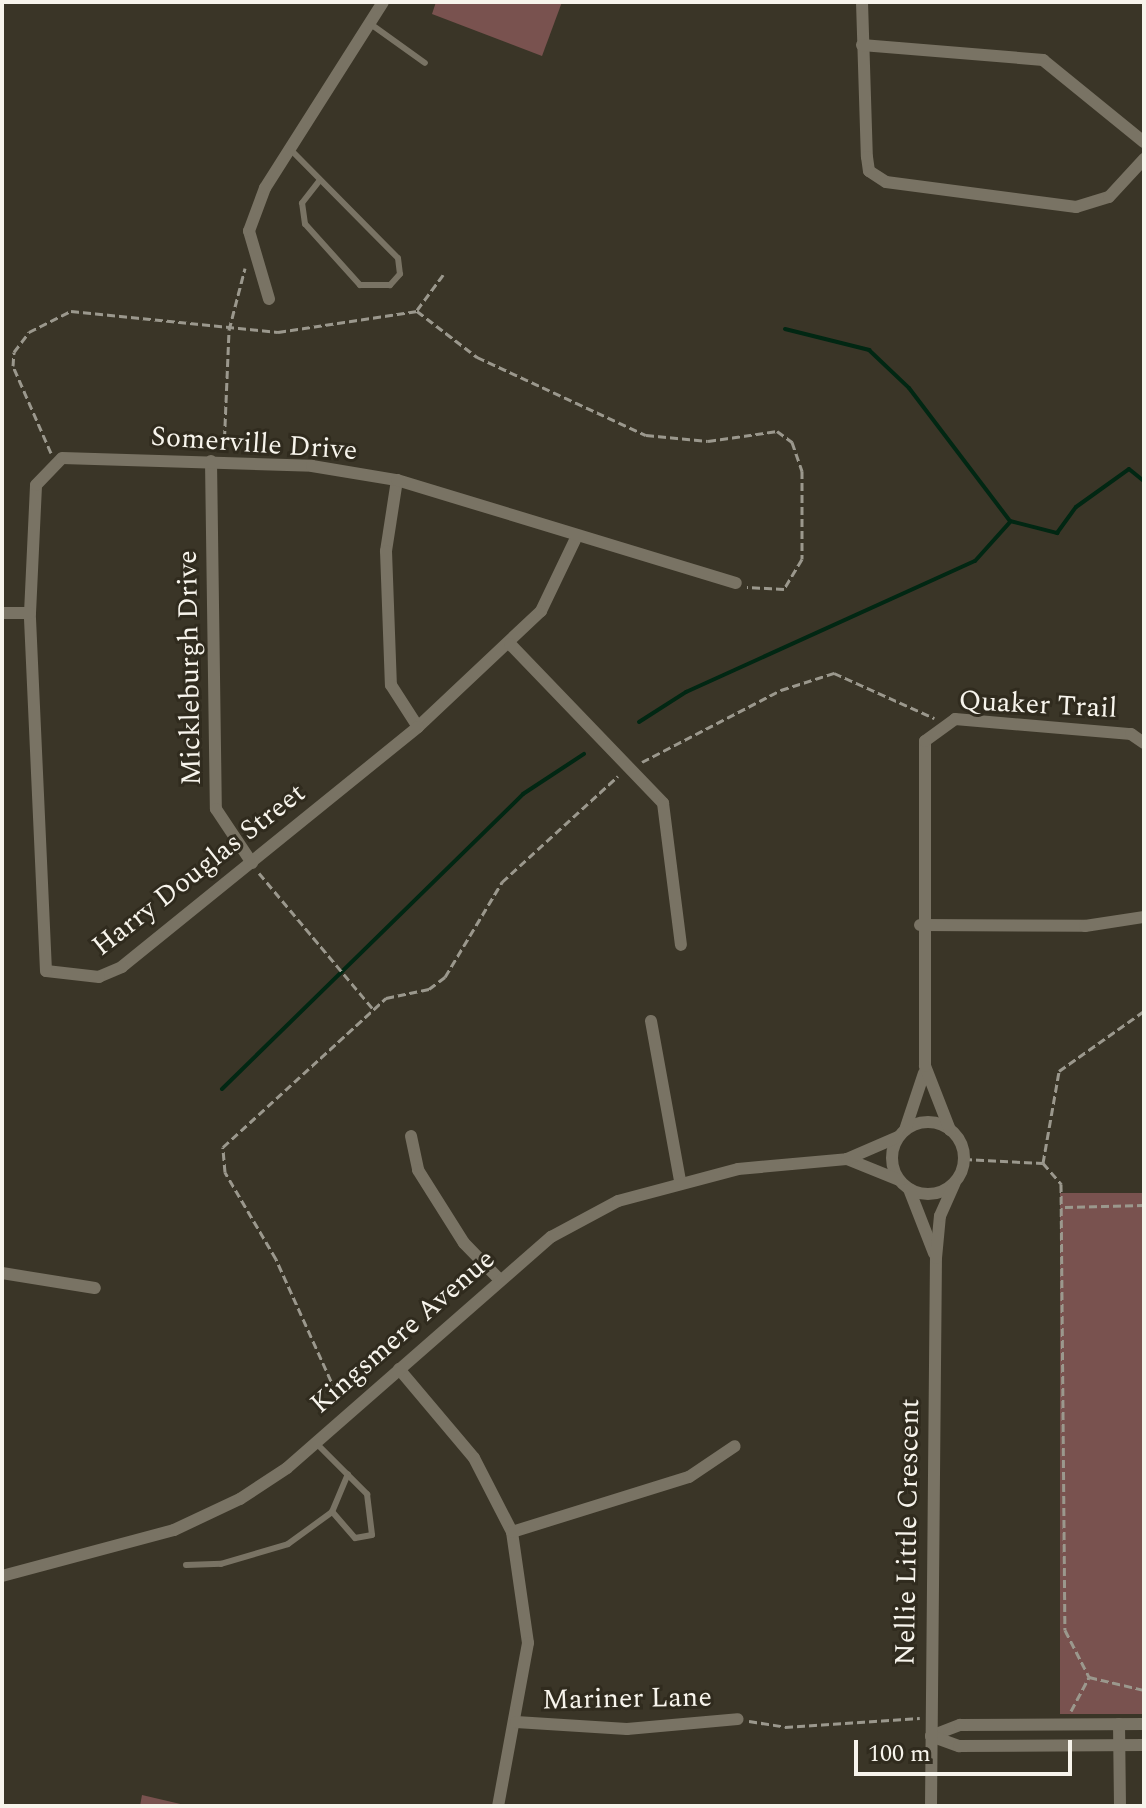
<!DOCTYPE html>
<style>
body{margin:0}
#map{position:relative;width:1146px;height:1808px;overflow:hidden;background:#3a3527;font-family:Spectral,serif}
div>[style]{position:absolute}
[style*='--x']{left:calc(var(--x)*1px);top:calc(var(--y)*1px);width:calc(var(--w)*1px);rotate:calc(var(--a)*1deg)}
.green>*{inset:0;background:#79524f;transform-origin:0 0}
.stream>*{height:4px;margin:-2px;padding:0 2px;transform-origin:2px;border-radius:2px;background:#012713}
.path>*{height:3px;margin-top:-1.5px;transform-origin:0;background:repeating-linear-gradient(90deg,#9b988d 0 8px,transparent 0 12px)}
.lane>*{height:6px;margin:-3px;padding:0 3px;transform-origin:3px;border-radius:3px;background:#797364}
.street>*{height:12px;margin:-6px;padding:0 6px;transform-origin:6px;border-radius:6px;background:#797364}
.street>.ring{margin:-6px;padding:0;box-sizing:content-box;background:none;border:12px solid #797364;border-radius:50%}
span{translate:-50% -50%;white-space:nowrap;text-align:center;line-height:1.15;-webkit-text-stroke:6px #302b1e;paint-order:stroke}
.street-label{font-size:28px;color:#f7f4ec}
.frame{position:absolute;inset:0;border:4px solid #f7f4ec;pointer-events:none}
.scale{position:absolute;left:854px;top:1740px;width:218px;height:36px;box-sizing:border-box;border:4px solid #f7f4ec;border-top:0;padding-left:10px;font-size:24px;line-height:28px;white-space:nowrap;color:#f7f4ec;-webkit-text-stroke:6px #302b1e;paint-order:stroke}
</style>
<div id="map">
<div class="green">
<i style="clip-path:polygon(436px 2px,562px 2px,542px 56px,432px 14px)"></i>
<i style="left:1144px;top:1193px;width:521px;height:84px;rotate:90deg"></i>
<i style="clip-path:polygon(142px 1795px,189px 1806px,140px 1806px)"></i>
</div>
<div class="stream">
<i style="--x:785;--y:329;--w:87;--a:14"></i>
<i style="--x:869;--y:350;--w:55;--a:43.5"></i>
<i style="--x:909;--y:388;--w:167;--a:52.8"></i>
<i style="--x:1010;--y:521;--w:49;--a:14.3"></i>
<i style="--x:1057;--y:533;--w:32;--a:-54"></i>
<i style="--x:1076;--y:507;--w:65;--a:-35.6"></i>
<i style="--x:1129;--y:469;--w:19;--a:39"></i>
<i style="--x:639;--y:722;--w:56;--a:-32.6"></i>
<i style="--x:686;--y:692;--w:317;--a:-24.4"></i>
<i style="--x:975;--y:561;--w:52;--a:-48.1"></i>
<i style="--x:222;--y:1089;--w:421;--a:-44.4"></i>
<i style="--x:523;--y:794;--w:73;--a:-33.3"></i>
</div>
<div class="path">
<i style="--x:417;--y:310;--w:44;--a:-53.4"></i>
<i style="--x:224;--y:450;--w:120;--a:-87.6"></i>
<i style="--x:229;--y:330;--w:64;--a:-75.5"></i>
<i style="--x:51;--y:453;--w:95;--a:-113.6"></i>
<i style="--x:13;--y:366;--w:14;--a:-86"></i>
<i style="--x:14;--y:352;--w:25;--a:-53"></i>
<i style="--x:29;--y:332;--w:47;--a:-26.6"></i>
<i style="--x:71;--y:311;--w:208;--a:5.8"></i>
<i style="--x:278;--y:332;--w:141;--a:-8.6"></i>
<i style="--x:417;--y:311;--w:76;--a:37.5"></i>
<i style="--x:477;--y:357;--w:186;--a:24.8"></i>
<i style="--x:646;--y:435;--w:62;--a:5.5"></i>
<i style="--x:708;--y:441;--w:70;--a:-8.2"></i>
<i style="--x:777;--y:431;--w:19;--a:36"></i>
<i style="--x:792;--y:442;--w:31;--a:71"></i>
<i style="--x:802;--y:471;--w:88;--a:90"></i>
<i style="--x:802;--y:559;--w:35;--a:121"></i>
<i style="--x:784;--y:589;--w:37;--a:-177"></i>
<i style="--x:642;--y:762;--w:157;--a:-27.4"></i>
<i style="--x:781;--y:690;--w:56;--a:-17.8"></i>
<i style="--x:834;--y:673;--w:110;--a:24.2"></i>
<i style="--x:259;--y:873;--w:177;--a:50"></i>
<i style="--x:964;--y:1159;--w:79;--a:2.9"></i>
<i style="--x:1043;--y:1163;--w:28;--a:49"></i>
<i style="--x:1061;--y:1184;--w:446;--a:89.5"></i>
<i style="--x:1065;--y:1630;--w:53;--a:62.9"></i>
<i style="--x:1089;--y:1677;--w:57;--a:13.3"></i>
<i style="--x:1043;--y:1163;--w:93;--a:-80.1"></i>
<i style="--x:1059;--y:1071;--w:104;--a:-35.2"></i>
<i style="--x:1065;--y:1207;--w:79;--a:-1.5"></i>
<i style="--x:336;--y:1392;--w:146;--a:-114.3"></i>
<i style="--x:276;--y:1259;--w:101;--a:-120.4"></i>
<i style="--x:225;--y:1172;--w:25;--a:-95"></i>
<i style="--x:223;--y:1147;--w:221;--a:-42.4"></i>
<i style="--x:386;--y:998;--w:44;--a:-11.8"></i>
<i style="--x:429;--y:989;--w:20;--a:-37"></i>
<i style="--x:445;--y:977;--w:111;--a:-59"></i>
<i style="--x:502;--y:882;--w:157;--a:-42.4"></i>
<i style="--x:1071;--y:1711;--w:38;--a:-62"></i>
<i style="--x:749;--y:1721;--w:36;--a:9"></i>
<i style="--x:785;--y:1727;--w:135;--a:-3.8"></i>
</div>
<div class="lane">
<i style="--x:372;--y:25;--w:65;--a:35.6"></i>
<i style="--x:290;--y:149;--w:153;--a:45.3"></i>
<i style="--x:398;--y:258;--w:16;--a:83"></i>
<i style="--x:400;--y:274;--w:15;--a:132"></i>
<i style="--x:390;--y:285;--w:30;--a:180"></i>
<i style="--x:360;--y:285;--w:82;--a:-132"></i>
<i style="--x:305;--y:224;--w:21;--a:-98"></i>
<i style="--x:302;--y:203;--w:29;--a:-52"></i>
<i style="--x:315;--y:1442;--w:74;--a:45"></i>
<i style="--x:367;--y:1494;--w:41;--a:83"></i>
<i style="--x:372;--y:1535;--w:17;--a:170"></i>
<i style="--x:355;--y:1538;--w:35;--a:-131"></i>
<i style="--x:186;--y:1565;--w:35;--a:-2"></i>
<i style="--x:221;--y:1564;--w:70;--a:-16.6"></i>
<i style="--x:288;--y:1544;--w:54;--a:-36"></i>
<i style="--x:332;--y:1512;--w:41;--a:-67.2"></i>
</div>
<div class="street">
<i style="--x:862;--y:2;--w:155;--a:88.2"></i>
<i style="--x:867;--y:157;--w:14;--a:82"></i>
<i style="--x:869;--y:171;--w:20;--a:33"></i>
<i style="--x:886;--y:182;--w:192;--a:7.5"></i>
<i style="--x:1076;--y:207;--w:34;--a:-17"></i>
<i style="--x:1109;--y:197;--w:52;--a:-47.4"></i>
<i style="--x:862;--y:45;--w:182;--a:4.7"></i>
<i style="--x:1043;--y:60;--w:130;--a:39.1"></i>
<i style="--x:269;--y:299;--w:71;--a:-106.4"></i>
<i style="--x:249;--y:231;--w:46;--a:-69.6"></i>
<i style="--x:265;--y:188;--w:220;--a:-57.6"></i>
<i style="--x:211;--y:461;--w:348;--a:89.2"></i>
<i style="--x:216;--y:809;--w:65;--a:56.3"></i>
<i style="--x:397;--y:480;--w:72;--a:98.8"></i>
<i style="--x:386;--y:551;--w:134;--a:87.9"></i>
<i style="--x:391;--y:685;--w:50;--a:57.3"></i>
<i style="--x:575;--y:540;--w:79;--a:115.6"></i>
<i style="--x:541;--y:611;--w:169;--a:136.7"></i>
<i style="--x:418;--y:727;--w:381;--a:141"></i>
<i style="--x:122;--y:967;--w:25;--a:157"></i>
<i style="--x:99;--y:977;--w:53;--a:-173.5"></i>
<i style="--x:46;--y:971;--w:358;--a:-92.6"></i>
<i style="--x:30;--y:613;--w:128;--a:-87.3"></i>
<i style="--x:36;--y:485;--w:37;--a:-46"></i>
<i style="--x:62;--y:458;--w:250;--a:1.8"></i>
<i style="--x:312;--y:466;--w:86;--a:9.4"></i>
<i style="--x:397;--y:480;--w:354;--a:16.9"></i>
<i style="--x:2;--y:613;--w:28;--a:0"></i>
<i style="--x:510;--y:644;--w:221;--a:46.1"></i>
<i style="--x:663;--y:803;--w:143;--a:82.8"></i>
<i style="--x:920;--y:925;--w:165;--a:0.3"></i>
<i style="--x:1085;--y:926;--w:60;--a:-8.7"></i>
<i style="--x:651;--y:1021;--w:162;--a:79.7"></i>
<i class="ring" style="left:892px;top:1122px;width:60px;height:60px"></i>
<i style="--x:905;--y:1130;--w:60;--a:-71.6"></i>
<i style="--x:950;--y:1130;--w:69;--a:-111.3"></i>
<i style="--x:925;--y:1066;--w:325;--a:-90"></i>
<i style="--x:925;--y:741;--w:37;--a:-36"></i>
<i style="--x:955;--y:719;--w:177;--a:4.9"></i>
<i style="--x:1131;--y:734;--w:16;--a:35"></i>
<i style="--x:411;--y:1136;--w:35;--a:78"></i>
<i style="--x:418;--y:1170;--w:86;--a:57.8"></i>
<i style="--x:464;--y:1243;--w:52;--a:45.8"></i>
<i style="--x:847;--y:1159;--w:56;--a:22"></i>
<i style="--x:909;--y:1189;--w:69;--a:68.7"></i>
<i style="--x:2;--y:1273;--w:94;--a:9.2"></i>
<i style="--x:399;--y:1369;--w:116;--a:49.9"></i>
<i style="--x:474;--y:1458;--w:83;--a:62.8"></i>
<i style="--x:512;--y:1532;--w:112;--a:81.8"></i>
<i style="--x:528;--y:1643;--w:166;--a:100.4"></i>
<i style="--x:512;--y:1532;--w:185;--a:-17.3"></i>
<i style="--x:689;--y:1477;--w:55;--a:-34"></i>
<i style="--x:2;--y:1576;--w:178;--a:-15"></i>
<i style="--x:174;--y:1530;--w:73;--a:-25.2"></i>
<i style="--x:240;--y:1499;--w:56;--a:-33.4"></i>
<i style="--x:287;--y:1468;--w:351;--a:-41.2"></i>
<i style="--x:551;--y:1237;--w:76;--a:-28.2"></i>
<i style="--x:618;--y:1201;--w:124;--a:-14.9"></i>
<i style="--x:738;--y:1169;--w:109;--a:-5.2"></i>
<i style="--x:847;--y:1159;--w:56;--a:-23.3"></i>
<i style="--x:516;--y:1722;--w:111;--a:3.6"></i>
<i style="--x:627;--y:1729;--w:111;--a:-5.1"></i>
<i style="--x:1119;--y:1724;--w:82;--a:89.3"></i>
<i style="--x:931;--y:1736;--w:31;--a:-21"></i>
<i style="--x:960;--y:1725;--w:184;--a:-0.3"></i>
<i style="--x:931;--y:1736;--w:30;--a:20"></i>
<i style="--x:959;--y:1746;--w:185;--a:-0.3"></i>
<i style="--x:931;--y:1806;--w:548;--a:-89.48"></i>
<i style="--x:936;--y:1258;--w:42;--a:-84.6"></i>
<i style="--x:940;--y:1216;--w:36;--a:-66"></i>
</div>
<div class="street-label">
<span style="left:254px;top:444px;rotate:4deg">Somerville Drive</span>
<span style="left:190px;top:668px;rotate:-91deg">Mickleburgh Drive</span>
<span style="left:1038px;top:705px;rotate:3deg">Quaker Trail</span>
<span style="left:199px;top:870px;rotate:-38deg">Harry Douglas Street</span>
<span style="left:403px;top:1332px;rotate:-41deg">Kingsmere Avenue</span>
<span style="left:908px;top:1532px;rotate:-89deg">Nellie Little Crescent</span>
<span style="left:627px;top:1699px;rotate:-1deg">Mariner Lane</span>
</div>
<div class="frame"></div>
<div class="scale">100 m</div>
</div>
